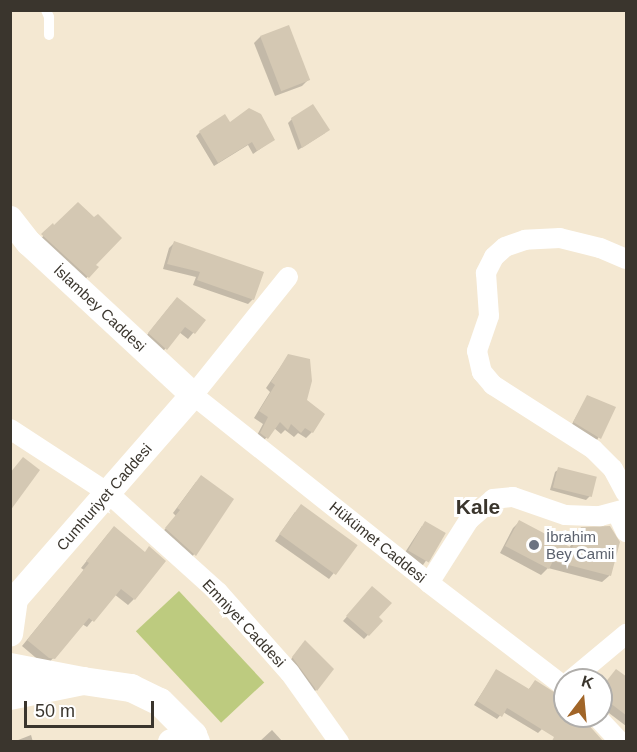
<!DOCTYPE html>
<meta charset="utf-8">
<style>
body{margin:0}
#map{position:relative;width:637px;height:752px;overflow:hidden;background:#f4e8d2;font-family:Helvetica,sans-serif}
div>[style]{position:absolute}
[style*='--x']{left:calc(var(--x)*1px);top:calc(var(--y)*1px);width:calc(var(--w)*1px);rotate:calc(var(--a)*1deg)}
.green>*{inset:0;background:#bdcb7f;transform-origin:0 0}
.shadow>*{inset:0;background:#0003;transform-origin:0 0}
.building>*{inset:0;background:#d4c8b3;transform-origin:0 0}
.service>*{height:10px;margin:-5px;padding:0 5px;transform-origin:5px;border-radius:5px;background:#fff}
.minor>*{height:20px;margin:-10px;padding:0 10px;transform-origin:10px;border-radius:10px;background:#fff}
.tertiary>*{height:26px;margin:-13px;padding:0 13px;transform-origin:13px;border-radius:13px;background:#fff}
.secondary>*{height:28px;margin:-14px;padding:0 14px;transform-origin:14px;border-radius:14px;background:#fff}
.dots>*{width:16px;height:16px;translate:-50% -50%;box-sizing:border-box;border:3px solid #fff;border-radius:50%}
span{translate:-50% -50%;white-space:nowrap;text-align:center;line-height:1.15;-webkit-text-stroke:6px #fff;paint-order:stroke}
.street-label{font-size:15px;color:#3a352d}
.worship-label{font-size:15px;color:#5b616d}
.left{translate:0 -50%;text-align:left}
.district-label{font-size:21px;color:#3a352d;font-weight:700}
.frame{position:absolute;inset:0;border:12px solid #3a352d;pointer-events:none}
.north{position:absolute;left:553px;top:668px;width:60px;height:60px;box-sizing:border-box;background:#fff;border:2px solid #b0aeab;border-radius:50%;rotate:16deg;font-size:16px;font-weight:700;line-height:24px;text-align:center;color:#3a352d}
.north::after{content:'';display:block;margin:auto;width:21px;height:27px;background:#a16528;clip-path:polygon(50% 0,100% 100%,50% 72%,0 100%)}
.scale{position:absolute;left:24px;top:701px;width:130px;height:27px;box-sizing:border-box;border:3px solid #3a352d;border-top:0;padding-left:8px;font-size:18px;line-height:21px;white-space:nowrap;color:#3a352d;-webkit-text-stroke:4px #fff;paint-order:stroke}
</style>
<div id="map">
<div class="green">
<i style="left:179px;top:591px;width:125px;height:59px;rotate:47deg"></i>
</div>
<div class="shadow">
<i style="clip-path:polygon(288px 27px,308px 80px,302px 86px,275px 96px,254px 43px,260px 37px)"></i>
<i style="clip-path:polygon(292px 119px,325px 133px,298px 150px,288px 123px)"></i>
<i style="clip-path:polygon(229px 124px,273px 140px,253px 154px,248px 145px,214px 166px,196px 136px,200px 132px)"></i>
<i style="left:53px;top:226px;width:60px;height:18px;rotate:44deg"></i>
<i style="clip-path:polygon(174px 243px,253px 299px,248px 304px,193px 285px,196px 277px,163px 269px,169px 248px)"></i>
<i style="clip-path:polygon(171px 305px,204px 320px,188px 339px,179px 332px,160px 355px,143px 340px)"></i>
<i style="clip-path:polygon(288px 356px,312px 432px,306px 438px,298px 433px,294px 437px,285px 430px,281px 434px,274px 428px,261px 444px,255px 439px,263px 424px,254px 418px,270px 392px,266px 388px)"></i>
<i style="clip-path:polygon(587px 397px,614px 408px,596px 442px,571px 426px)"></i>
<i style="clip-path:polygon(559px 469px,590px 496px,586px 500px,550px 490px,555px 472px)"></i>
<i style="clip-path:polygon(196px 482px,203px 544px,189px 560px,161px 534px,176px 516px,173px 513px)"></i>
<i style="clip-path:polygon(295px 512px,356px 545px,329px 579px,275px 541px)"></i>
<i style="clip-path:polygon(519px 522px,569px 548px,582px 529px,619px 543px,609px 576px,602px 582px,548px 568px,541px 575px,500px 553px,513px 528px)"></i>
<i style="clip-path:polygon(422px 526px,444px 534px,421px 568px,404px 554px)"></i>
<i style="clip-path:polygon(108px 534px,134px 599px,128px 605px,114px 594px,87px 627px,82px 624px,48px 664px,42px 663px,22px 646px,84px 570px,81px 568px)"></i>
<i style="clip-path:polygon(369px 592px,377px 617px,381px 621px,364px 639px,343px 621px)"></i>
<i style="clip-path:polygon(302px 645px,316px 690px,313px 693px,289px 662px)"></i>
<i style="clip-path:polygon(496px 671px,528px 690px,535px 682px,542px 729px,538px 733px,503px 712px,497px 719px,474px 705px)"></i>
<i style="clip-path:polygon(616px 671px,626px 679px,626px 726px,601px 707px,601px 688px)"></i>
<i style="clip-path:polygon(578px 720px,601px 742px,560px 742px)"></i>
<i style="clip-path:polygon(272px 730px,283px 742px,259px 742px)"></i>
<i style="clip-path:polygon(31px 735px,33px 742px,13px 742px)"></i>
</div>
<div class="building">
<i style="left:289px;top:25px;width:59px;height:31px;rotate:69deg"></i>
<i style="clip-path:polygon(313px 104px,330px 130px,302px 148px,291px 118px)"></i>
<i style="clip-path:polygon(249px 108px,261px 114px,275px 140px,257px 151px,252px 142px,218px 163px,199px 131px,225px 114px,230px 122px)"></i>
<i style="clip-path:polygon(78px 202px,94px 217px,98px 214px,122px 238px,96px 265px,99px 267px,89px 278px,41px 234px,53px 223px,54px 225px)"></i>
<i style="clip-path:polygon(174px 241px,264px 272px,254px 300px,197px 280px,200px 272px,167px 264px)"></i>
<i style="clip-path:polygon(177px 297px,206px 320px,195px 334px,185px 327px,167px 350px,148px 333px)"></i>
<i style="clip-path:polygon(288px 354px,310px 359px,312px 381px,307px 400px,325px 414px,313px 433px,305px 428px,301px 433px,291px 424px,288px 430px,280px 422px,268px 439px,260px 433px,268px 417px,259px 411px,275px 385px,271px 382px)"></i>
<i style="clip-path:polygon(587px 395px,616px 407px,601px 439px,573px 422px)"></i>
<i style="clip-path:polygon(23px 457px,40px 470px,10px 511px,10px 473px)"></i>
<i style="left:558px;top:467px;width:40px;height:21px;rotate:14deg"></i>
<i style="clip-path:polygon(201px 475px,234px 499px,196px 556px,165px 528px,180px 510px,177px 508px)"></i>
<i style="left:301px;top:504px;width:70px;height:37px;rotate:36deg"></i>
<i style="clip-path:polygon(519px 520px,572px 548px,581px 527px,610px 526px,620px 542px,611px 576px,553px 561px,549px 569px,505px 546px)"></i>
<i style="left:425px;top:521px;width:24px;height:34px;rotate:30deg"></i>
<i style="clip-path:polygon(114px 526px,145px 552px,149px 546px,166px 561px,135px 600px,121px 589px,94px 622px,89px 618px,55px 659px,49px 658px,27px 640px,89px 563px,86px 561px)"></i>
<i style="clip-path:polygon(372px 586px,392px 603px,379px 617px,383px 621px,369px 636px,346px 616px)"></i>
<i style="clip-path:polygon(305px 640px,334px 669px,317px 691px,292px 657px)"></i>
<i style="clip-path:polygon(496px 669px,529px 689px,535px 680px,565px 699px,565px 716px,573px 716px,586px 722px,603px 741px,552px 741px,554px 737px,507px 708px,502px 717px,477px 701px)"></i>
<i style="clip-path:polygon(616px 669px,627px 677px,627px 716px,601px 696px,601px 688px)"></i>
</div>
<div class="service">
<i style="--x:46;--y:10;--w:8;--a:67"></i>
<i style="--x:49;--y:17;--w:18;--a:90"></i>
</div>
<div class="minor">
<i style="--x:626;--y:259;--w:28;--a:-157"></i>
<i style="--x:600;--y:248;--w:41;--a:-166"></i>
<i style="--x:560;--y:238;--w:35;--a:177"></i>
<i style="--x:525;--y:240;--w:21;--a:161"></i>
<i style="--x:505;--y:247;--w:15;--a:138"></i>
<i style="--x:494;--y:257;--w:18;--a:117"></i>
<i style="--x:486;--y:273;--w:43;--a:86"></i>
<i style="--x:489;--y:316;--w:37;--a:109"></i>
<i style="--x:477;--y:351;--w:22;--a:77"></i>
<i style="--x:482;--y:372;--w:17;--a:50"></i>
<i style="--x:493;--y:385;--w:119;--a:32.6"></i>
<i style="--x:593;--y:449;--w:28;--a:45"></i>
<i style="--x:613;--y:469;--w:27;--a:62"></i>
<i style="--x:288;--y:277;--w:151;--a:128.8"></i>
<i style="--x:193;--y:395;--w:302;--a:38.5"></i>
<i style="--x:429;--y:583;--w:171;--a:37.4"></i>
<i style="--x:10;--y:429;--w:117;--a:33.1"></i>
<i style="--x:108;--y:493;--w:148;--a:42"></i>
<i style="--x:218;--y:592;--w:108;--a:48.4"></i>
<i style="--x:290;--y:673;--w:85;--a:54.6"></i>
<i style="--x:617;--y:513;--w:21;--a:65"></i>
<i style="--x:429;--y:583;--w:75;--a:-57.6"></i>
<i style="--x:469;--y:520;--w:32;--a:-41"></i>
<i style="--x:493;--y:499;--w:20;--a:-6"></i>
<i style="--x:513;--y:497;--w:55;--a:19.1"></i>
<i style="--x:565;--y:515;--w:35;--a:2"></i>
<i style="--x:600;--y:516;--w:27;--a:-15"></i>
<i style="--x:571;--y:680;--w:72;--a:-39.9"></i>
<i style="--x:596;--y:716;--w:35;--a:47"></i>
</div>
<div class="tertiary">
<i style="--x:10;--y:219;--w:31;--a:52"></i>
<i style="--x:29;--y:243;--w:224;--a:42.8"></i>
<i style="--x:193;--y:395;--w:271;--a:131.1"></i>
<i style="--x:10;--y:604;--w:7;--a:-45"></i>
<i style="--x:15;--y:599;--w:35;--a:98"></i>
<i style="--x:171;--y:742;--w:23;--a:-18"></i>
</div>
<div class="secondary">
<i style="--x:10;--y:667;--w:74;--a:10.9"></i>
<i style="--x:83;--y:681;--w:75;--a:168.4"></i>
<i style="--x:83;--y:681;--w:49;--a:8.3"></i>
<i style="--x:131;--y:688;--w:32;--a:26"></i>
<i style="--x:160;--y:702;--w:47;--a:45"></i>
<i style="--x:193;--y:735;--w:8;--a:67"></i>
</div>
<div class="dots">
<i style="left:534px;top:545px;background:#6b7280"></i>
</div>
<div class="street-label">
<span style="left:100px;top:308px;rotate:43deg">İslambey Caddesi</span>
<span style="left:104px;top:497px;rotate:-49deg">Cumhuriyet Caddesi</span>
<span style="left:378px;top:542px;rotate:39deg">Hükümet Caddesi</span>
<span style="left:244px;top:623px;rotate:47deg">Emniyet Caddesi</span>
</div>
<div class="worship-label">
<span class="left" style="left:546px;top:545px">İbrahim<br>Bey Camii</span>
</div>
<div class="district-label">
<span style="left:478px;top:507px">Kale</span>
</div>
<div class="frame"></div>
<div class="north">K</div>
<div class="scale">50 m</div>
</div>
